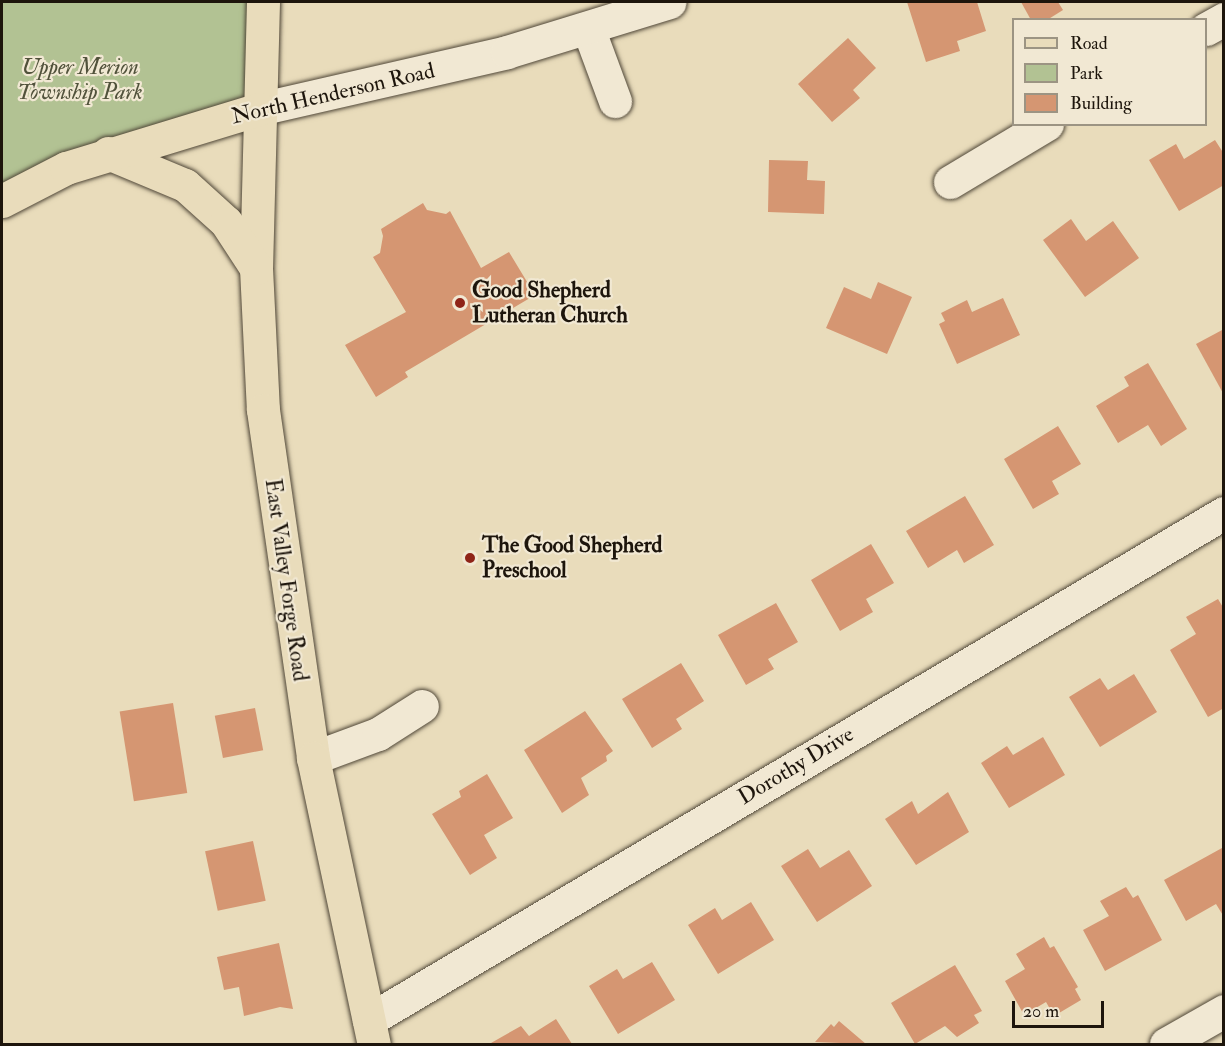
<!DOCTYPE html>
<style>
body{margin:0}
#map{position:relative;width:1225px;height:1046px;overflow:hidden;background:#e9dcbb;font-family:"IM FELL Double Pica",serif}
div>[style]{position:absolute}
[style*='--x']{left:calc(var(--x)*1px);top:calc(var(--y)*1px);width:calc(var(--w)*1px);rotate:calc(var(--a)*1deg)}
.green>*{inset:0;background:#b2c293}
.building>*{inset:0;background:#d59672;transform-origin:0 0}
.roads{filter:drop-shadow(0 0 2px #504738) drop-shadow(0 0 2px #504738)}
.minor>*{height:33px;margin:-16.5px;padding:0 16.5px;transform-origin:16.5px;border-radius:16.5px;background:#f1e8d3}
.major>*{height:33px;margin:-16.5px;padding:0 16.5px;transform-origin:16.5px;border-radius:16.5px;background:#e9dcbb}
.dots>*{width:16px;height:16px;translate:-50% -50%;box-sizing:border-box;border:3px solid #f1e8d3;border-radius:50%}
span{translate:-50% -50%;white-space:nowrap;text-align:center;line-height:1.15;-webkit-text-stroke:4.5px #f1e8d3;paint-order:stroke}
.park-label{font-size:22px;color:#51523b;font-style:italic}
.street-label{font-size:22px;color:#1d150c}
.poi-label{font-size:22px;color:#1d150c;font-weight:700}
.left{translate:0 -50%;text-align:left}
.frame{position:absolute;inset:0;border:3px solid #1d150c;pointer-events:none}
.legend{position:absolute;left:1012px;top:18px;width:195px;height:108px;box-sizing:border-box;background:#f1e8d3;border:2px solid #9c9483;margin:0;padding:8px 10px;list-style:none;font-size:18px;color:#1d150c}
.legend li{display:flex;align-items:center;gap:12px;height:30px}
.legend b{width:30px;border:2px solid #9c9483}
.scale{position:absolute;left:1012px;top:1001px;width:92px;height:27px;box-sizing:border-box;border:3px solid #1d150c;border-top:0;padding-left:8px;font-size:18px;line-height:21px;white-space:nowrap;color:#1d150c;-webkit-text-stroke:4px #f1e8d3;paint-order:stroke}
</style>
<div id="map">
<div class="green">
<i style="clip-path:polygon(2px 2px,263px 2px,259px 109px,2px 201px)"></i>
</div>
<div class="building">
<i style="clip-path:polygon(907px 2px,977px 2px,986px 31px,957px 41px,960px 51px,926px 62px)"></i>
<i style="clip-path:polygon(1021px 2px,1058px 2px,1063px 10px,1047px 20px,1031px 20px)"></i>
<i style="clip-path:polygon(848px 38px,876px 68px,853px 90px,860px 98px,832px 122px,798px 84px)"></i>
<i style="clip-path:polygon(1215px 140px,1224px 154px,1224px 185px,1179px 211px,1149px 160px,1176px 144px,1184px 159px)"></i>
<i style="clip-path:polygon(769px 160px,808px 161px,807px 180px,825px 181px,824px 214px,768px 212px)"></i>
<i style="clip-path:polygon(423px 203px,427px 210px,446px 214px,450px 211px,481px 268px,509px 252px,535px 295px,405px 372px,408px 377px,376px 397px,345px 345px,406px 312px,373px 257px,380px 253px,383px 236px,381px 229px)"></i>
<i style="clip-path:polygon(1071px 219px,1086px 241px,1113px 221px,1139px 258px,1085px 297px,1043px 240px)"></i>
<i style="clip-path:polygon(878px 282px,912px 297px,887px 354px,826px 328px,844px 287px,871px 299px)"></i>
<i style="clip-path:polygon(1003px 298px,1020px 335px,957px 364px,939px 324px,945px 321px,941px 313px,967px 300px,972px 312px)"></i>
<i style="clip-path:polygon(1224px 329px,1224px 395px,1196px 344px)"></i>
<i style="clip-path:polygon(1148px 363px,1187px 429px,1161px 446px,1148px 425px,1118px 443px,1096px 406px,1129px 386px,1124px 377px)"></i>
<i style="clip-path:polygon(1058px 426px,1081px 464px,1052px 481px,1059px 494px,1033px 509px,1004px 459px)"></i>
<i style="clip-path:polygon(965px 496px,994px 545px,964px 563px,957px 550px,928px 568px,906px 531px)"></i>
<i style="clip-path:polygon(871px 544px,894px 583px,866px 599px,873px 612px,840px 631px,811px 580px)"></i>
<i style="clip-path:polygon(1218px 599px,1224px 609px,1224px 708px,1208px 717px,1170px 650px,1196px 634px,1186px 617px)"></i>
<i style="clip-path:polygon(776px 603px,798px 642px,768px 659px,774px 669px,746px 685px,718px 635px)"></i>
<i style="clip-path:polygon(681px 663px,704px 701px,676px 719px,682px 729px,652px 748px,622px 699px)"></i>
<i style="clip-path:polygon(1134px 674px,1157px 712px,1100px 747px,1069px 697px,1100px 678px,1108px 690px)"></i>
<i style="left:173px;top:703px;width:91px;height:54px;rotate:81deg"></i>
<i style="left:255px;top:708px;width:43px;height:41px;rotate:79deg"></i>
<i style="clip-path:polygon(585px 711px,613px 751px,606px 756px,607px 761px,581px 778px,589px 795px,562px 813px,524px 750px)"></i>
<i style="clip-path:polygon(1043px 737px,1065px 775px,1009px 808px,981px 763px,1007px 746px,1013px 755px)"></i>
<i style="clip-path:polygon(487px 774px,513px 818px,484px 835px,497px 858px,470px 875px,432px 814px,461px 797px,459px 791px)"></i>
<i style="clip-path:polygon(948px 792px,969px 832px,916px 865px,885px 819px,912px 801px,918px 814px)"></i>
<i style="left:253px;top:841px;width:61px;height:49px;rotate:78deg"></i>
<i style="clip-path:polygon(1222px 848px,1224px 917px,1216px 904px,1186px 921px,1164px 880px)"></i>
<i style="clip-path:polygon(808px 849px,820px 868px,849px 850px,872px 886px,817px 922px,781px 866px)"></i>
<i style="clip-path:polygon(1126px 887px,1133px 898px,1138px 895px,1162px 940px,1105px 971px,1083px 930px,1109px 916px,1100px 901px)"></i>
<i style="clip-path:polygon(751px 902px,774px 940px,718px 974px,688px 925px,715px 908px,722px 920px)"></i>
<i style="clip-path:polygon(1044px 937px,1050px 948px,1054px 946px,1078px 987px,1075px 989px,1081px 1000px,1054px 1016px,1046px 1002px,1024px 1015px,1005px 981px,1025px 969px,1016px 954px)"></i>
<i style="clip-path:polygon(279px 943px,293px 1009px,280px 1007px,244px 1016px,239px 987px,224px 990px,217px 957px)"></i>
<i style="clip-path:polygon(652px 962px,675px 1000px,618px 1034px,589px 986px,617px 969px,623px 979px)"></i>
<i style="clip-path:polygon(955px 965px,982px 1011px,974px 1015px,979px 1023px,957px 1037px,945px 1026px,915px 1044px,891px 1003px)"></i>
<i style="clip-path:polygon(556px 1019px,572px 1044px,491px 1043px,521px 1026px,529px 1036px)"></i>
<i style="clip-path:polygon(839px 1021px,866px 1044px,815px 1042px,831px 1024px,834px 1027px)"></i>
</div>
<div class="roads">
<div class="minor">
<i style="--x:588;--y:28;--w:78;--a:69.7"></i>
<i style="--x:1206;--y:29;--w:21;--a:-29"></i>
<i style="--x:259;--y:109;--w:254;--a:-12.9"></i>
<i style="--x:507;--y:52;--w:170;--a:-17.1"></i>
<i style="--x:950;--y:182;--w:113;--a:-30.9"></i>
<i style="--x:313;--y:758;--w:69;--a:-20.3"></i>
<i style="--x:378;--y:734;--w:52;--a:-32.5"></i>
<i style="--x:369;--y:1020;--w:994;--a:-30.67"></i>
<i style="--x:1166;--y:1044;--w:67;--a:-29.6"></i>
</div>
<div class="major">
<i style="--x:263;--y:2;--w:266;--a:91.5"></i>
<i style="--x:256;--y:268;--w:142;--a:87.2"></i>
<i style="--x:263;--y:410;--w:352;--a:81.8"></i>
<i style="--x:313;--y:758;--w:292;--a:78"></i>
<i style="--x:108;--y:153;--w:83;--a:22.6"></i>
<i style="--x:185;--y:185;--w:55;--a:42.1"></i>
<i style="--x:226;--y:222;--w:55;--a:56.9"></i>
<i style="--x:2;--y:201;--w:72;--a:-27.3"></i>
<i style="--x:66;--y:168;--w:202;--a:-17"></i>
</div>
</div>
<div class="dots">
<i style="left:460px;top:303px;background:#8f2418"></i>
<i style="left:470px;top:558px;background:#8f2418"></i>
</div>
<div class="park-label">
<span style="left:80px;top:80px">Upper Merion<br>Township Park</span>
</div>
<div class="street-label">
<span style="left:333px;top:94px;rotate:-13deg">North Henderson Road</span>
<span style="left:286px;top:580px;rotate:82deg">East Valley Forge Road</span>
<span style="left:796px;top:766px;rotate:-31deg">Dorothy Drive</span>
</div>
<div class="poi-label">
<span class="left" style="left:472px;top:303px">Good Shepherd<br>Lutheran Church</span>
<span class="left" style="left:482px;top:558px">The Good Shepherd<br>Preschool</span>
</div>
<div class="frame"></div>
<ul class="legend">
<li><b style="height:8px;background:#e9dcbb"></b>Road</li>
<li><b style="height:16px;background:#b2c293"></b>Park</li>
<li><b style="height:16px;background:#d59672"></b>Building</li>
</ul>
<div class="scale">20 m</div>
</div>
